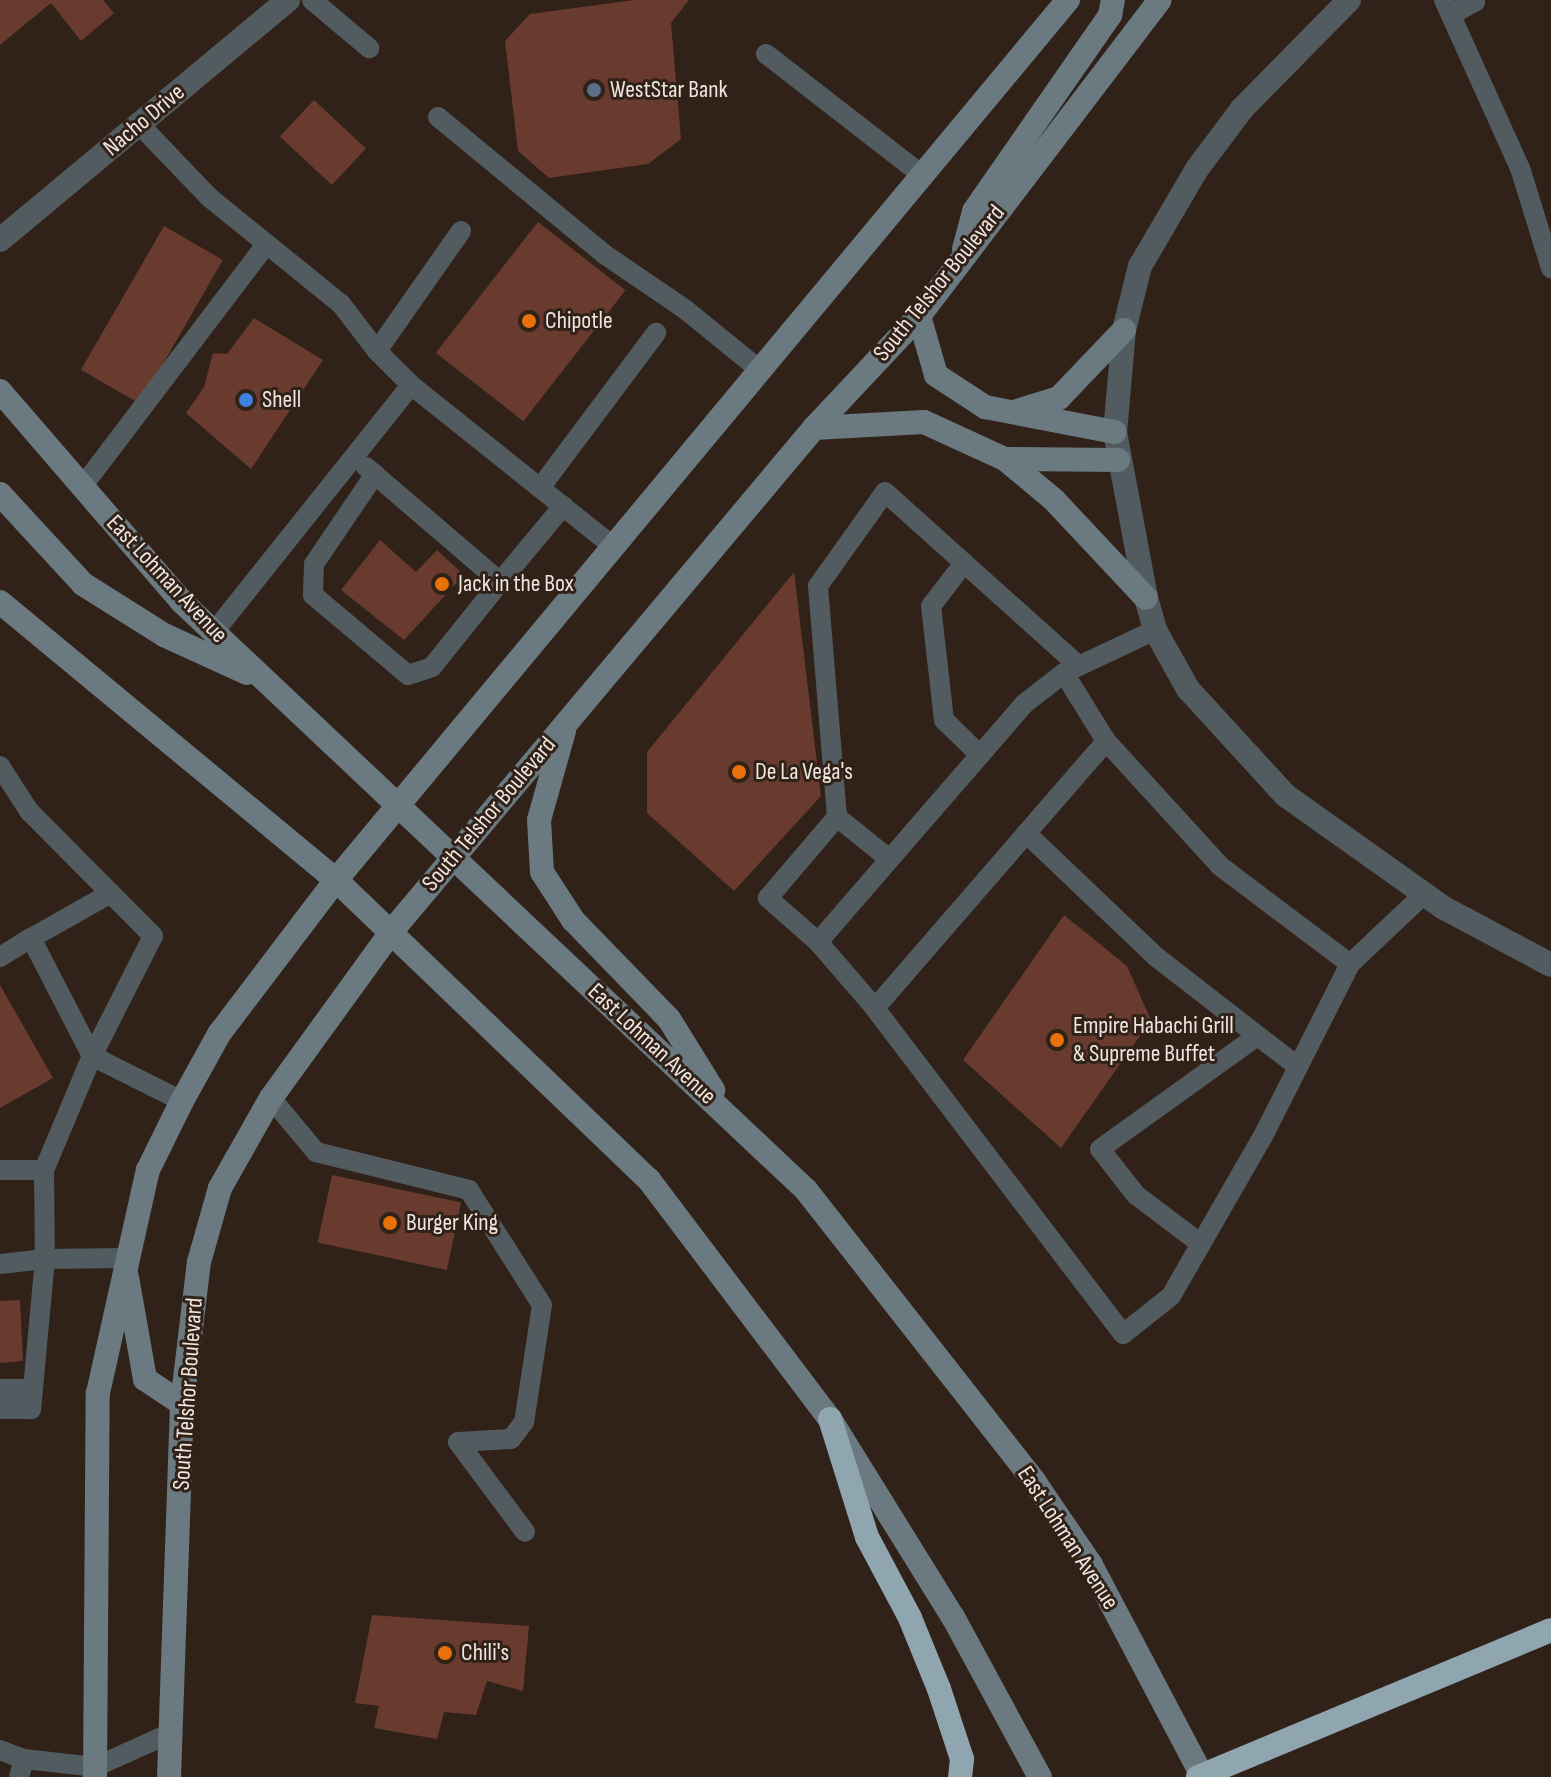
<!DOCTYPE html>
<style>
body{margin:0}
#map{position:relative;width:1551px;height:1777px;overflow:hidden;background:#302218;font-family:"Sofia Sans Condensed",sans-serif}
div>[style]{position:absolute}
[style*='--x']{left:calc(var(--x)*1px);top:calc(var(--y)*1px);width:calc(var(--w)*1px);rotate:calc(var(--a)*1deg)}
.building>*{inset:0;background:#693a2e;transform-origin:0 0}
.lane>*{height:20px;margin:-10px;padding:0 10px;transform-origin:10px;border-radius:10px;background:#525b5f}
.street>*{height:24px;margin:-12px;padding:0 12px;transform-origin:12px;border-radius:12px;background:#525b5f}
.secondary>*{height:24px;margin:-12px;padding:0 12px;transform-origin:12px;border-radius:12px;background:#6b7980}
.highway>*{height:24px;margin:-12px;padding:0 12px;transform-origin:12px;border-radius:12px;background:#8fa5b0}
.dots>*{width:22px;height:22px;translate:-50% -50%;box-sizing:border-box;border:4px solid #302218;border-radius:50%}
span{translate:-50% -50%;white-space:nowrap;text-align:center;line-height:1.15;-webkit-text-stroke:6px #302218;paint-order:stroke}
.poi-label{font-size:24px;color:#f0e6df}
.left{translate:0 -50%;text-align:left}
.street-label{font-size:24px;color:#f0e6df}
</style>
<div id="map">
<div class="building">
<i style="clip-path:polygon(0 0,103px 0,114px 13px,81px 41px,51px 3px,0 45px)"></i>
<i style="clip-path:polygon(634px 0,689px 0,671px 23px,681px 139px,648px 164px,549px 178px,518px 151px,505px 41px,530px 14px)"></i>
<i style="left:314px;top:100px;width:71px;height:50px;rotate:43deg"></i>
<i style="left:538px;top:222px;width:111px;height:166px;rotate:38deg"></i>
<i style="left:164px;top:226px;width:68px;height:166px;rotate:30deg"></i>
<i style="clip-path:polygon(254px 318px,323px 360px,251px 469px,186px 413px,204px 387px,213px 353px,227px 354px)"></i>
<i style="clip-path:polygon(380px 540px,416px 572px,437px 550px,464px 575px,404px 640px,341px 590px)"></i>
<i style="clip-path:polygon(794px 572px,821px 796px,734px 891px,647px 813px,647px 752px)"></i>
<i style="clip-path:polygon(1064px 915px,1127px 966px,1151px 1020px,1061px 1148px,963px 1060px)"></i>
<i style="clip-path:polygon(0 985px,53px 1078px,0 1108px)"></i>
<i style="left:332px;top:1175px;width:132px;height:69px;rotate:12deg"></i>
<i style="clip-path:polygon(20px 1300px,23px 1361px,0 1363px,0 1301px)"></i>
<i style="clip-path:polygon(372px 1615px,529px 1626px,523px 1691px,487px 1681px,476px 1715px,444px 1712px,437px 1739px,374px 1728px,379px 1706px,355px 1703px)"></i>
</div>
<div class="lane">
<i style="--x:312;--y:0;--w:75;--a:40.1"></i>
<i style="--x:1444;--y:0;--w:184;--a:65.7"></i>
<i style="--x:1520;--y:168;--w:105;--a:72.8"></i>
<i style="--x:1454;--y:13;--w:24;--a:-28"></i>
<i style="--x:766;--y:54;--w:197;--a:37.8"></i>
<i style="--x:438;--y:117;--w:215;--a:39.5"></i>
<i style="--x:604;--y:254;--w:99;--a:34.3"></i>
<i style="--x:686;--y:310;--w:97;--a:39.1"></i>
<i style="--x:139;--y:124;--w:103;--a:46.2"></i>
<i style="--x:210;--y:198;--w:169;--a:39"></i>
<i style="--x:341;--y:304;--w:59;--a:52.5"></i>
<i style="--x:461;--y:231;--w:146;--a:125"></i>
<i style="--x:377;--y:351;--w:48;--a:45"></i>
<i style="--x:411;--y:385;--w:260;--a:38.6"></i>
<i style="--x:366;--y:467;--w:177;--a:40.6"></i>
<i style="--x:500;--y:582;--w:99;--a:-50.3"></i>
<i style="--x:375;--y:474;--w:109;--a:124.1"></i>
<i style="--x:314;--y:564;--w:31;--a:92"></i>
<i style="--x:313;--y:595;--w:124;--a:40.1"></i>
<i style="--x:408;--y:675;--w:25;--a:-18"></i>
<i style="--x:432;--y:667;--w:109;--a:-51.3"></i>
<i style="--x:82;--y:487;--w:304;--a:-52.8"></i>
<i style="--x:540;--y:488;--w:194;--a:-53.2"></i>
<i style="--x:964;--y:563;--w:54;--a:127.5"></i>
<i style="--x:931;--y:606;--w:115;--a:83.5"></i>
<i style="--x:944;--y:720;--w:50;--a:44.2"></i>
<i style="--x:214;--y:632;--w:316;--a:-51.4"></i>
<i style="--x:1064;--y:673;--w:80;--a:58.3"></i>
<i style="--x:1106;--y:741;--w:169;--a:47.6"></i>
<i style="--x:1220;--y:866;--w:163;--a:37"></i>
<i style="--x:1350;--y:964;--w:193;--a:116.8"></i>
<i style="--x:1263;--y:1136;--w:185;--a:119.9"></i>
<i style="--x:1171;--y:1296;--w:61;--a:141.6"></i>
<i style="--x:1123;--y:1334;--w:410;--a:-127.3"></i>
<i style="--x:875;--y:1008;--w:87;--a:-130.8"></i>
<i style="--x:818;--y:942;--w:315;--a:-49.1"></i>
<i style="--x:1024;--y:704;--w:51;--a:-37.8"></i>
<i style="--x:1064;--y:673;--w:101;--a:-25.3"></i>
<i style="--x:0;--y:766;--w:54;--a:57.2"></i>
<i style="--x:29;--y:811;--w:176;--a:45.2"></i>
<i style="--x:153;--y:936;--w:135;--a:116.9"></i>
<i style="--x:92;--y:1056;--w:124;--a:112.8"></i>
<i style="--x:44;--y:1170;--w:89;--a:89.4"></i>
<i style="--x:45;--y:1259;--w:80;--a:-0.7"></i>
<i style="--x:837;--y:817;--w:67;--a:38.9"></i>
<i style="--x:1026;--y:833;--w:178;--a:43.6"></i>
<i style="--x:1155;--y:956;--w:181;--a:37.8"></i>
<i style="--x:111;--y:893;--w:92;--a:150.6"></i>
<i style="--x:31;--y:938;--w:133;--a:62.7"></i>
<i style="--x:92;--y:1056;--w:101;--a:26.6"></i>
<i style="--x:818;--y:942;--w:67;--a:-138.7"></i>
<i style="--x:768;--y:898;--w:106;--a:-49.6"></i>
<i style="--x:837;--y:817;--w:232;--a:-94.7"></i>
<i style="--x:818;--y:586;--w:115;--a:-54.5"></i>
<i style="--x:885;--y:492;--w:259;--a:41.9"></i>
<i style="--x:0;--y:957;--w:36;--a:-32"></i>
<i style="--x:1350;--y:964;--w:102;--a:-43.4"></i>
<i style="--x:875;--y:1008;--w:353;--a:-49.1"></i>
<i style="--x:271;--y:1098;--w:70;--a:50.2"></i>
<i style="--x:316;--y:1152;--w:158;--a:13.9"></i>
<i style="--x:469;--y:1190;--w:136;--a:57.6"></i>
<i style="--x:542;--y:1305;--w:118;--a:98.7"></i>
<i style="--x:524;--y:1422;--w:21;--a:127"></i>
<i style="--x:511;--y:1439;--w:53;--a:176.8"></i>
<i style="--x:0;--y:1170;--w:44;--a:0"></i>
<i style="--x:1201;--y:1244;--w:81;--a:-143"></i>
<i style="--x:1136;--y:1195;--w:58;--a:-128"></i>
<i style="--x:1100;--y:1149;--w:193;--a:-35.7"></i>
<i style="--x:0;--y:1264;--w:45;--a:-6.3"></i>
<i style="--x:45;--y:1259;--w:151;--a:95.3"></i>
<i style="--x:31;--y:1409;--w:31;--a:180"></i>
<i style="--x:0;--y:1389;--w:33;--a:0"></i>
<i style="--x:458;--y:1442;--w:112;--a:53.3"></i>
<i style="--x:0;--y:1750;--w:26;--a:21"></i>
<i style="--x:19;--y:1777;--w:19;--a:-74"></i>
<i style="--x:24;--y:1759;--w:71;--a:6.4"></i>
<i style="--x:95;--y:1767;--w:85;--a:-24.2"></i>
</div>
<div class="street">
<i style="--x:1349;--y:0;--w:153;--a:134.5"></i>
<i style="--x:1242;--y:109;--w:75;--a:126.9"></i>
<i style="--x:1197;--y:169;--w:113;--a:120.4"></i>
<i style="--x:1140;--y:266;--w:66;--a:104"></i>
<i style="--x:1124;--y:330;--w:102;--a:95"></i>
<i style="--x:1115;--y:432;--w:169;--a:79.4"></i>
<i style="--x:1146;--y:598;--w:33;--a:74"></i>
<i style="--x:1155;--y:630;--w:68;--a:60.8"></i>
<i style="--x:1188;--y:689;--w:144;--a:47.5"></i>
<i style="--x:1285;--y:795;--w:195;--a:35.4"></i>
<i style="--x:1444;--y:908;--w:121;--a:28"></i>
<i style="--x:0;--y:240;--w:375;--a:-39.8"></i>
</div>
<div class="secondary">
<i style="--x:964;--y:249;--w:39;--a:-75"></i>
<i style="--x:974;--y:211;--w:239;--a:-55.2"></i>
<i style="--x:1110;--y:15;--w:15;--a:-79"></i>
<i style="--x:919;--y:316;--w:61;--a:73.9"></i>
<i style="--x:936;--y:375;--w:59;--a:33.1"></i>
<i style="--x:985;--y:407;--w:132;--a:10.9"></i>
<i style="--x:0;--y:391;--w:277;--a:49.2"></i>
<i style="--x:181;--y:601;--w:859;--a:43.3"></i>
<i style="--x:806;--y:1190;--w:370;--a:51.9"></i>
<i style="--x:1034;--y:1481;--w:102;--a:55.8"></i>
<i style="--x:1091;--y:1565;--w:240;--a:62.2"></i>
<i style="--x:1017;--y:411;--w:44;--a:-17.2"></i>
<i style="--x:1059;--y:398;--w:94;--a:-46.3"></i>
<i style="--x:814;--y:428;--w:110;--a:-3.1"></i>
<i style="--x:924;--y:422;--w:89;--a:24.6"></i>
<i style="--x:1005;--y:459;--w:64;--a:39.9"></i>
<i style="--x:1054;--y:500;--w:134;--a:46.8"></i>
<i style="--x:1005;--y:459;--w:113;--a:0.5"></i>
<i style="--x:0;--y:494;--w:122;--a:47.3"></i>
<i style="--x:83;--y:584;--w:96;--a:32.2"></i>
<i style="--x:164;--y:635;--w:91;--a:24.6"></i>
<i style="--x:0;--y:602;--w:436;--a:39.6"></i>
<i style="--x:336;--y:880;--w:434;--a:43.8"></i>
<i style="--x:649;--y:1180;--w:300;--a:52.9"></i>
<i style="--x:830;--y:1419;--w:233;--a:58.2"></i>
<i style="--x:953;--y:1617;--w:182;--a:61.5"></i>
<i style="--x:564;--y:731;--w:92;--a:105.7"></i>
<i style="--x:539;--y:820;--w:52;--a:86.7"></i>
<i style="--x:542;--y:872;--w:57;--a:57.1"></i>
<i style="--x:573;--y:920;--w:138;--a:45.9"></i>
<i style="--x:669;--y:1019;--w:84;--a:58.2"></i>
<i style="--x:127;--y:1277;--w:104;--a:80"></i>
<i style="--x:145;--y:1379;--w:45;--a:34"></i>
<i style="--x:95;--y:1777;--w:384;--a:-89.6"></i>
<i style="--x:98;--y:1393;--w:229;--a:-77.4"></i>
<i style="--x:148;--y:1170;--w:77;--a:-63.8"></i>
<i style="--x:182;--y:1101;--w:77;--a:-61.1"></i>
<i style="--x:219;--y:1034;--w:193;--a:-52.8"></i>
<i style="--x:336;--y:880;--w:1145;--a:-50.25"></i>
<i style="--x:169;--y:1777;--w:373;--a:-88"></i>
<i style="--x:182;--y:1404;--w:143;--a:-83.2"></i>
<i style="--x:199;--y:1262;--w:77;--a:-74.2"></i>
<i style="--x:220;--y:1188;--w:103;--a:-60.5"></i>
<i style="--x:271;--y:1098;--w:205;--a:-54.1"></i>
<i style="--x:391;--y:932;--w:658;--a:-49.99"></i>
<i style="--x:814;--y:428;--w:154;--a:-46.8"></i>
<i style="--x:919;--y:316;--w:397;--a:-52.7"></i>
</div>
<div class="highway">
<i style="--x:830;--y:1419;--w:124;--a:72.6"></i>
<i style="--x:867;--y:1537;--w:92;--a:62"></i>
<i style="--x:910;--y:1618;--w:77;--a:67.8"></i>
<i style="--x:939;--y:1689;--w:74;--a:71.8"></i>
<i style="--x:962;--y:1759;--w:18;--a:96"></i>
<i style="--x:1198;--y:1777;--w:382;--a:-22.6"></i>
</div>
<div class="dots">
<i style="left:594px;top:90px;background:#5c6f8a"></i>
<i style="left:529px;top:321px;background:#e8710a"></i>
<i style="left:246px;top:400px;background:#3f7fe0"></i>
<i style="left:442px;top:584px;background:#e8710a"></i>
<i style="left:739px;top:772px;background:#e8710a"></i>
<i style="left:1057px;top:1040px;background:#e8710a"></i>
<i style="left:390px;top:1223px;background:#e8710a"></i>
<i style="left:445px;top:1653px;background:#e8710a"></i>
</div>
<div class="poi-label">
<span class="left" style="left:610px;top:90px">WestStar Bank</span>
<span class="left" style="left:545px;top:321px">Chipotle</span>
<span class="left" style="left:262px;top:400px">Shell</span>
<span class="left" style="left:458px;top:584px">Jack in the Box</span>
<span class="left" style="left:755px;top:772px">De La Vega's</span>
<span class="left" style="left:1073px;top:1040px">Empire Habachi Grill<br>&amp; Supreme Buffet</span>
<span class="left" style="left:406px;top:1223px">Burger King</span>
<span class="left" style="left:461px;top:1653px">Chili's</span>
</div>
<div class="street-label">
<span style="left:144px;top:120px;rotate:-40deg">Nacho Drive</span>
<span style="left:939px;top:283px;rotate:-51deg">South Telshor Boulevard</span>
<span style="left:167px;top:579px;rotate:47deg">East Lohman Avenue</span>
<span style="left:489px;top:814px;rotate:-50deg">South Telshor Boulevard</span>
<span style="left:652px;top:1044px;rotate:43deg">East Lohman Avenue</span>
<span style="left:188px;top:1394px;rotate:-86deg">South Telshor Boulevard</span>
<span style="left:1068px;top:1538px;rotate:57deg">East Lohman Avenue</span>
</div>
</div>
